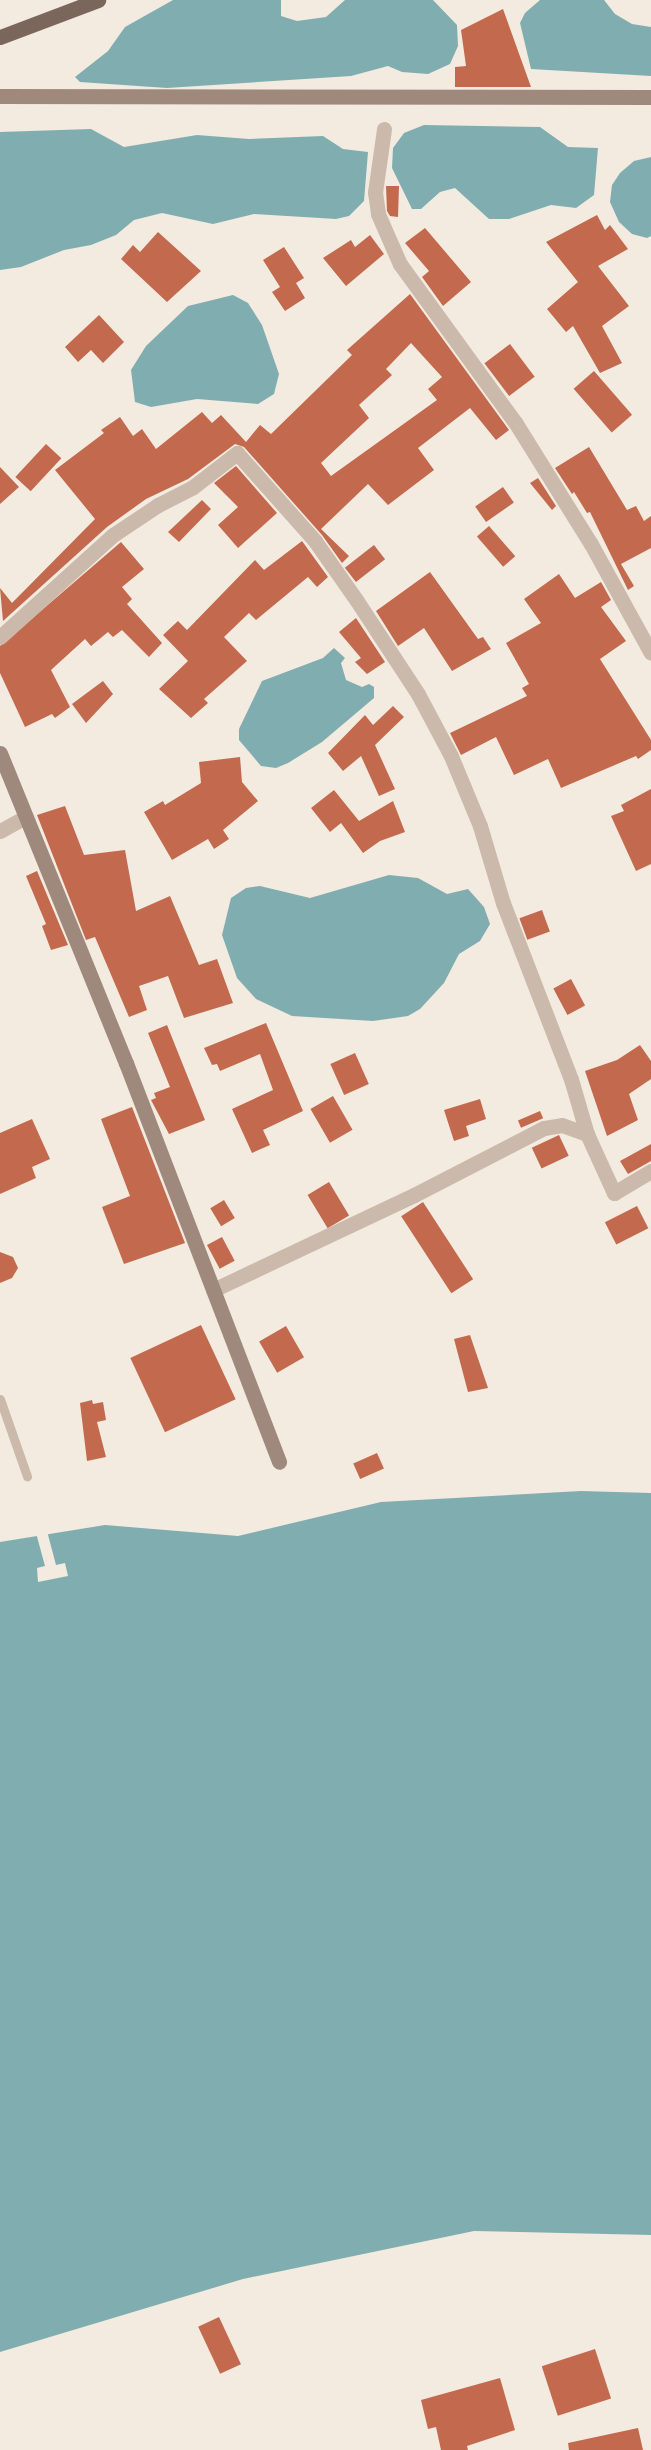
<!DOCTYPE html>
<style>
body{margin:0}
#map{position:relative;width:651px;height:2450px;overflow:hidden;background:#f3eae0;font-family:"Archivo Narrow",sans-serif}
div>[style]{position:absolute}
[style*='--x']{left:calc(var(--x)*1px);top:calc(var(--y)*1px);width:calc(var(--w)*1px);rotate:calc(var(--a)*1deg)}
.water>*{inset:0;background:#80aeb0}
.pier>*{inset:0;background:#f3eae0}
.building>*{inset:0;background:#c36a4e;transform-origin:0 0}
.lane>*{height:9px;margin:-4.5px;padding:0 4.5px;transform-origin:4.5px;border-radius:4.5px;background:#cbbaac}
.street>*{height:15px;margin:-7.5px;padding:0 7.5px;transform-origin:7.5px;border-radius:7.5px;background:#cbbaac}
.secondary>*{height:15px;margin:-7.5px;padding:0 7.5px;transform-origin:7.5px;border-radius:7.5px;background:#9f897d}
.primary>*{height:15px;margin:-7.5px;padding:0 7.5px;transform-origin:7.5px;border-radius:7.5px;background:#7b665c}
span{translate:-50% -50%;white-space:nowrap;text-align:center;line-height:1.15;-webkit-text-stroke:5px #faf4ed;paint-order:stroke}
</style>
<div id="map">
<div class="water">
<i style="clip-path:polygon(173px 0,281px 0,281px 16px,297px 21px,326px 17px,345px 0,433px 0,457px 25px,458px 46px,450px 64px,428px 74px,402px 72px,388px 66px,351px 76px,167px 88px,80px 82px,75px 77px,108px 51px,125px 27px)"></i>
<i style="clip-path:polygon(540px 0,604px 0,615px 14px,632px 24px,651px 27px,651px 76px,531px 69px,520px 23px,525px 13px)"></i>
<i style="clip-path:polygon(424px 125px,540px 127px,568px 147px,598px 148px,594px 195px,576px 208px,551px 205px,509px 219px,489px 219px,455px 188px,440px 192px,421px 209px,412px 209px,392px 168px,393px 148px,404px 133px)"></i>
<i style="clip-path:polygon(91px 129px,124px 147px,197px 135px,249px 139px,323px 136px,343px 149px,368px 152px,364px 201px,349px 216px,336px 219px,254px 214px,213px 224px,162px 213px,134px 220px,116px 235px,91px 245px,64px 250px,21px 267px,0 270px,0 132px)"></i>
<i style="clip-path:polygon(651px 157px,651px 236px,647px 238px,632px 234px,619px 222px,610px 202px,612px 185px,620px 173px,634px 161px)"></i>
<i style="clip-path:polygon(233px 295px,248px 303px,262px 325px,279px 374px,274px 394px,258px 404px,197px 399px,151px 407px,135px 402px,131px 370px,146px 346px,188px 306px)"></i>
<i style="clip-path:polygon(334px 648px,345px 658px,341px 663px,346px 680px,362px 687px,369px 684px,374px 687px,374px 698px,322px 742px,288px 763px,276px 768px,261px 766px,239px 740px,239px 729px,262px 681px,323px 658px)"></i>
<i style="clip-path:polygon(389px 875px,418px 878px,447px 894px,468px 889px,484px 907px,490px 924px,480px 941px,459px 954px,444px 983px,420px 1009px,408px 1016px,373px 1021px,292px 1016px,256px 999px,237px 978px,222px 935px,231px 898px,246px 888px,260px 886px,310px 898px)"></i>
<i style="clip-path:polygon(581px 1491px,651px 1493px,651px 2235px,474px 2231px,243px 2279px,0 2352px,0 1542px,105px 1525px,238px 1536px,381px 1502px)"></i>
</div>
<div class="pier">
<i style="clip-path:polygon(47px 1531px,56px 1565px,65px 1563px,68px 1576px,38px 1582px,37px 1568px,45px 1566px,36px 1533px)"></i>
</div>
<div class="building">
<i style="clip-path:polygon(503px 9px,531px 87px,455px 87px,455px 67px,466px 66px,461px 30px)"></i>
<i style="clip-path:polygon(386px 186px,399px 186px,398px 217px,390px 216px,387px 211px)"></i>
<i style="clip-path:polygon(597px 215px,605px 230px,610px 225px,628px 249px,598px 266px,629px 306px,602px 326px,622px 363px,600px 373px,573px 326px,566px 332px,547px 309px,578px 282px,546px 242px)"></i>
<i style="clip-path:polygon(425px 228px,471px 282px,443px 306px,422px 277px,429px 271px,405px 243px)"></i>
<i style="clip-path:polygon(158px 232px,201px 271px,167px 302px,121px 259px,133px 245px,140px 252px)"></i>
<i style="clip-path:polygon(370px 235px,384px 254px,346px 286px,323px 258px,351px 240px,355px 247px)"></i>
<i style="clip-path:polygon(284px 247px,304px 278px,296px 283px,305px 298px,285px 311px,272px 292px,280px 287px,263px 260px)"></i>
<i style="clip-path:polygon(evenodd,410px 294px,509px 430px,496px 440px,470px 408px,418px 448px,434px 470px,388px 505px,368px 484px,321px 529px,349px 556px,342px 563px,322px 535px,244px 447px,235px 444px,188px 479px,146px 499px,107px 527px,3px 621px,0 588px,12px 603px,95px 519px,55px 470px,104px 433px,101px 430px,120px 417px,133px 436px,142px 429px,156px 449px,202px 412px,212px 423px,221px 415px,246px 442px,260px 425px,271px 434px,352px 355px,347px 350px,410px 294px,411px 343px,442px 377px,428px 389px,437px 400px,331px 476px,321px 463px,369px 418px,359px 405px,392px 375px,386px 369px,411px 343px)"></i>
<i style="clip-path:polygon(99px 315px,124px 342px,103px 363px,91px 350px,78px 362px,65px 347px)"></i>
<i style="left:510px;top:344px;width:41px;height:32px;rotate:53deg"></i>
<i style="left:594px;top:371px;width:58px;height:27px;rotate:49deg"></i>
<i style="left:46px;top:444px;width:21px;height:45px;rotate:43deg"></i>
<i style="clip-path:polygon(589px 447px,627px 510px,636px 506px,644px 521px,651px 516px,651px 548px,621px 564px,634px 586px,628px 590px,590px 512px,587px 513px,574px 492px,572px 494px,555px 468px)"></i>
<i style="clip-path:polygon(236px 466px,277px 513px,238px 548px,218px 525px,238px 507px,214px 483px)"></i>
<i style="clip-path:polygon(0 467px,19px 487px,0 504px)"></i>
<i style="clip-path:polygon(538px 478px,556px 506px,552px 510px,530px 483px)"></i>
<i style="left:503px;top:487px;width:19px;height:34px;rotate:55deg"></i>
<i style="clip-path:polygon(202px 500px,211px 509px,179px 542px,168px 532px)"></i>
<i style="left:489px;top:526px;width:40px;height:16px;rotate:49deg"></i>
<i style="clip-path:polygon(302px 541px,328px 577px,317px 587px,308px 577px,256px 620px,249px 613px,224px 637px,247px 661px,204px 699px,208px 703px,191px 718px,159px 689px,188px 661px,163px 635px,178px 621px,187px 630px,255px 560px,264px 570px)"></i>
<i style="clip-path:polygon(121px 542px,144px 569px,122px 587px,132px 599px,127px 604px,162px 643px,149px 657px,122px 630px,113px 637px,108px 632px,91px 646px,85px 639px,51px 670px,70px 707px,55px 718px,52px 714px,25px 727px,0 673px,0 646px)"></i>
<i style="left:374px;top:545px;width:18px;height:37px;rotate:52deg"></i>
<i style="clip-path:polygon(430px 572px,478px 639px,483px 637px,491px 649px,452px 671px,424px 628px,398px 646px,376px 611px)"></i>
<i style="clip-path:polygon(559px 574px,575px 598px,601px 582px,611px 600px,601px 607px,626px 641px,600px 659px,651px 740px,651px 750px,638px 759px,636px 756px,561px 788px,548px 759px,514px 775px,496px 737px,461px 755px,450px 733px,527px 696px,522px 688px,529px 684px,506px 643px,541px 623px,524px 599px)"></i>
<i style="clip-path:polygon(356px 618px,385px 662px,367px 674px,355px 662px,361px 658px,339px 632px)"></i>
<i style="clip-path:polygon(103px 681px,113px 694px,86px 723px,72px 704px)"></i>
<i style="clip-path:polygon(393px 706px,404px 717px,375px 745px,395px 789px,379px 796px,361px 756px,343px 771px,328px 753px,365px 715px,373px 725px)"></i>
<i style="clip-path:polygon(240px 757px,242px 782px,258px 801px,223px 830px,229px 839px,214px 849px,208px 839px,172px 860px,144px 812px,163px 801px,165px 805px,201px 783px,199px 762px)"></i>
<i style="clip-path:polygon(651px 789px,651px 864px,636px 871px,611px 816px,624px 811px,621px 805px)"></i>
<i style="clip-path:polygon(334px 790px,359px 821px,393px 801px,405px 832px,380px 841px,363px 853px,341px 823px,330px 832px,311px 808px)"></i>
<i style="clip-path:polygon(65px 806px,84px 855px,125px 850px,136px 911px,170px 896px,199px 965px,217px 959px,233px 1003px,184px 1018px,168px 976px,139px 986px,147px 1010px,129px 1017px,95px 937px,86px 940px,37px 815px)"></i>
<i style="clip-path:polygon(37px 871px,68px 945px,51px 950px,42px 926px,46px 924px,26px 876px)"></i>
<i style="left:542px;top:910px;width:23px;height:24px;rotate:70deg"></i>
<i style="left:571px;top:979px;width:30px;height:20px;rotate:62deg"></i>
<i style="clip-path:polygon(266px 1023px,303px 1111px,263px 1130px,270px 1145px,252px 1153px,232px 1109px,273px 1090px,260px 1054px,220px 1071px,217px 1064px,212px 1065px,204px 1048px)"></i>
<i style="clip-path:polygon(167px 1025px,205px 1120px,169px 1134px,151px 1100px,156px 1098px,154px 1093px,170px 1087px,148px 1033px)"></i>
<i style="clip-path:polygon(640px 1045px,651px 1061px,651px 1079px,629px 1094px,638px 1120px,607px 1136px,585px 1071px,617px 1060px)"></i>
<i style="left:355px;top:1053px;width:34px;height:27px;rotate:66deg"></i>
<i style="left:333px;top:1096px;width:39px;height:26px;rotate:60deg"></i>
<i style="clip-path:polygon(480px 1099px,486px 1119px,466px 1126px,469px 1136px,454px 1141px,444px 1110px)"></i>
<i style="clip-path:polygon(132px 1107px,185px 1243px,124px 1264px,102px 1207px,130px 1196px,101px 1119px)"></i>
<i style="left:540px;top:1111px;width:8px;height:24px;rotate:67deg"></i>
<i style="clip-path:polygon(32px 1119px,50px 1159px,32px 1167px,36px 1178px,0 1194px,0 1133px)"></i>
<i style="left:559px;top:1135px;width:23px;height:30px;rotate:65deg"></i>
<i style="clip-path:polygon(651px 1144px,651px 1161px,628px 1174px,620px 1161px)"></i>
<i style="left:329px;top:1182px;width:39px;height:25px;rotate:59deg"></i>
<i style="left:224px;top:1200px;width:21px;height:16px;rotate:59deg"></i>
<i style="left:423px;top:1202px;width:92px;height:26px;rotate:57deg"></i>
<i style="left:637px;top:1206px;width:25px;height:36px;rotate:63deg"></i>
<i style="left:222px;top:1237px;width:27px;height:17px;rotate:62deg"></i>
<i style="clip-path:polygon(0 1252px,13px 1257px,18px 1268px,12px 1278px,0 1283px)"></i>
<i style="left:201px;top:1325px;width:82px;height:78px;rotate:65deg"></i>
<i style="left:286px;top:1326px;width:36px;height:31px;rotate:60deg"></i>
<i style="clip-path:polygon(470px 1335px,488px 1388px,468px 1392px,454px 1339px)"></i>
<i style="clip-path:polygon(92px 1400px,93px 1404px,103px 1402px,106px 1420px,97px 1422px,106px 1457px,87px 1461px,80px 1403px)"></i>
<i style="left:377px;top:1453px;width:17px;height:26px;rotate:66deg"></i>
<i style="left:219px;top:2317px;width:52px;height:23px;rotate:65deg"></i>
<i style="left:595px;top:2349px;width:52px;height:56px;rotate:72deg"></i>
<i style="clip-path:polygon(500px 2378px,515px 2430px,467px 2446px,468px 2450px,441px 2450px,436px 2427px,428px 2429px,421px 2400px)"></i>
<i style="clip-path:polygon(638px 2428px,643px 2450px,569px 2450px,568px 2443px)"></i>
</div>
<div class="lane">
<i style="--x:0;--y:1399;--w:82;--a:70.7"></i>
</div>
<div class="street">
<i style="--x:384;--y:129;--w:64;--a:98.1"></i>
<i style="--x:375;--y:192;--w:22;--a:82"></i>
<i style="--x:378;--y:214;--w:55;--a:66.3"></i>
<i style="--x:400;--y:264;--w:195;--a:54"></i>
<i style="--x:515;--y:422;--w:144;--a:58.1"></i>
<i style="--x:591;--y:544;--w:124;--a:61.2"></i>
<i style="--x:0;--y:637;--w:152;--a:-42.1"></i>
<i style="--x:113;--y:535;--w:54;--a:-33.7"></i>
<i style="--x:158;--y:505;--w:39;--a:-27"></i>
<i style="--x:193;--y:487;--w:56;--a:-37.7"></i>
<i style="--x:237;--y:453;--w:118;--a:48.4"></i>
<i style="--x:315;--y:541;--w:73;--a:55"></i>
<i style="--x:357;--y:601;--w:111;--a:56.7"></i>
<i style="--x:418;--y:694;--w:70;--a:62"></i>
<i style="--x:451;--y:756;--w:76;--a:67.5"></i>
<i style="--x:480;--y:826;--w:80;--a:73.4"></i>
<i style="--x:503;--y:903;--w:189;--a:68.9"></i>
<i style="--x:571;--y:1079;--w:57;--a:73.8"></i>
<i style="--x:587;--y:1134;--w:65;--a:65.4"></i>
<i style="--x:614;--y:1193;--w:43;--a:-30.7"></i>
<i style="--x:0;--y:831;--w:29;--a:-29"></i>
<i style="--x:213;--y:1290;--w:222;--a:-25.3"></i>
<i style="--x:414;--y:1195;--w:146;--a:-27.3"></i>
<i style="--x:544;--y:1128;--w:18;--a:-9"></i>
<i style="--x:562;--y:1125;--w:27;--a:20"></i>
</div>
<div class="secondary">
<i style="--x:0;--y:96;--w:651;--a:0.09"></i>
<i style="--x:0;--y:753;--w:335;--a:67.9"></i>
<i style="--x:126;--y:1063;--w:427;--a:69"></i>
</div>
<div class="primary">
<i style="--x:0;--y:37;--w:105;--a:-20.7"></i>
</div>
</div>
